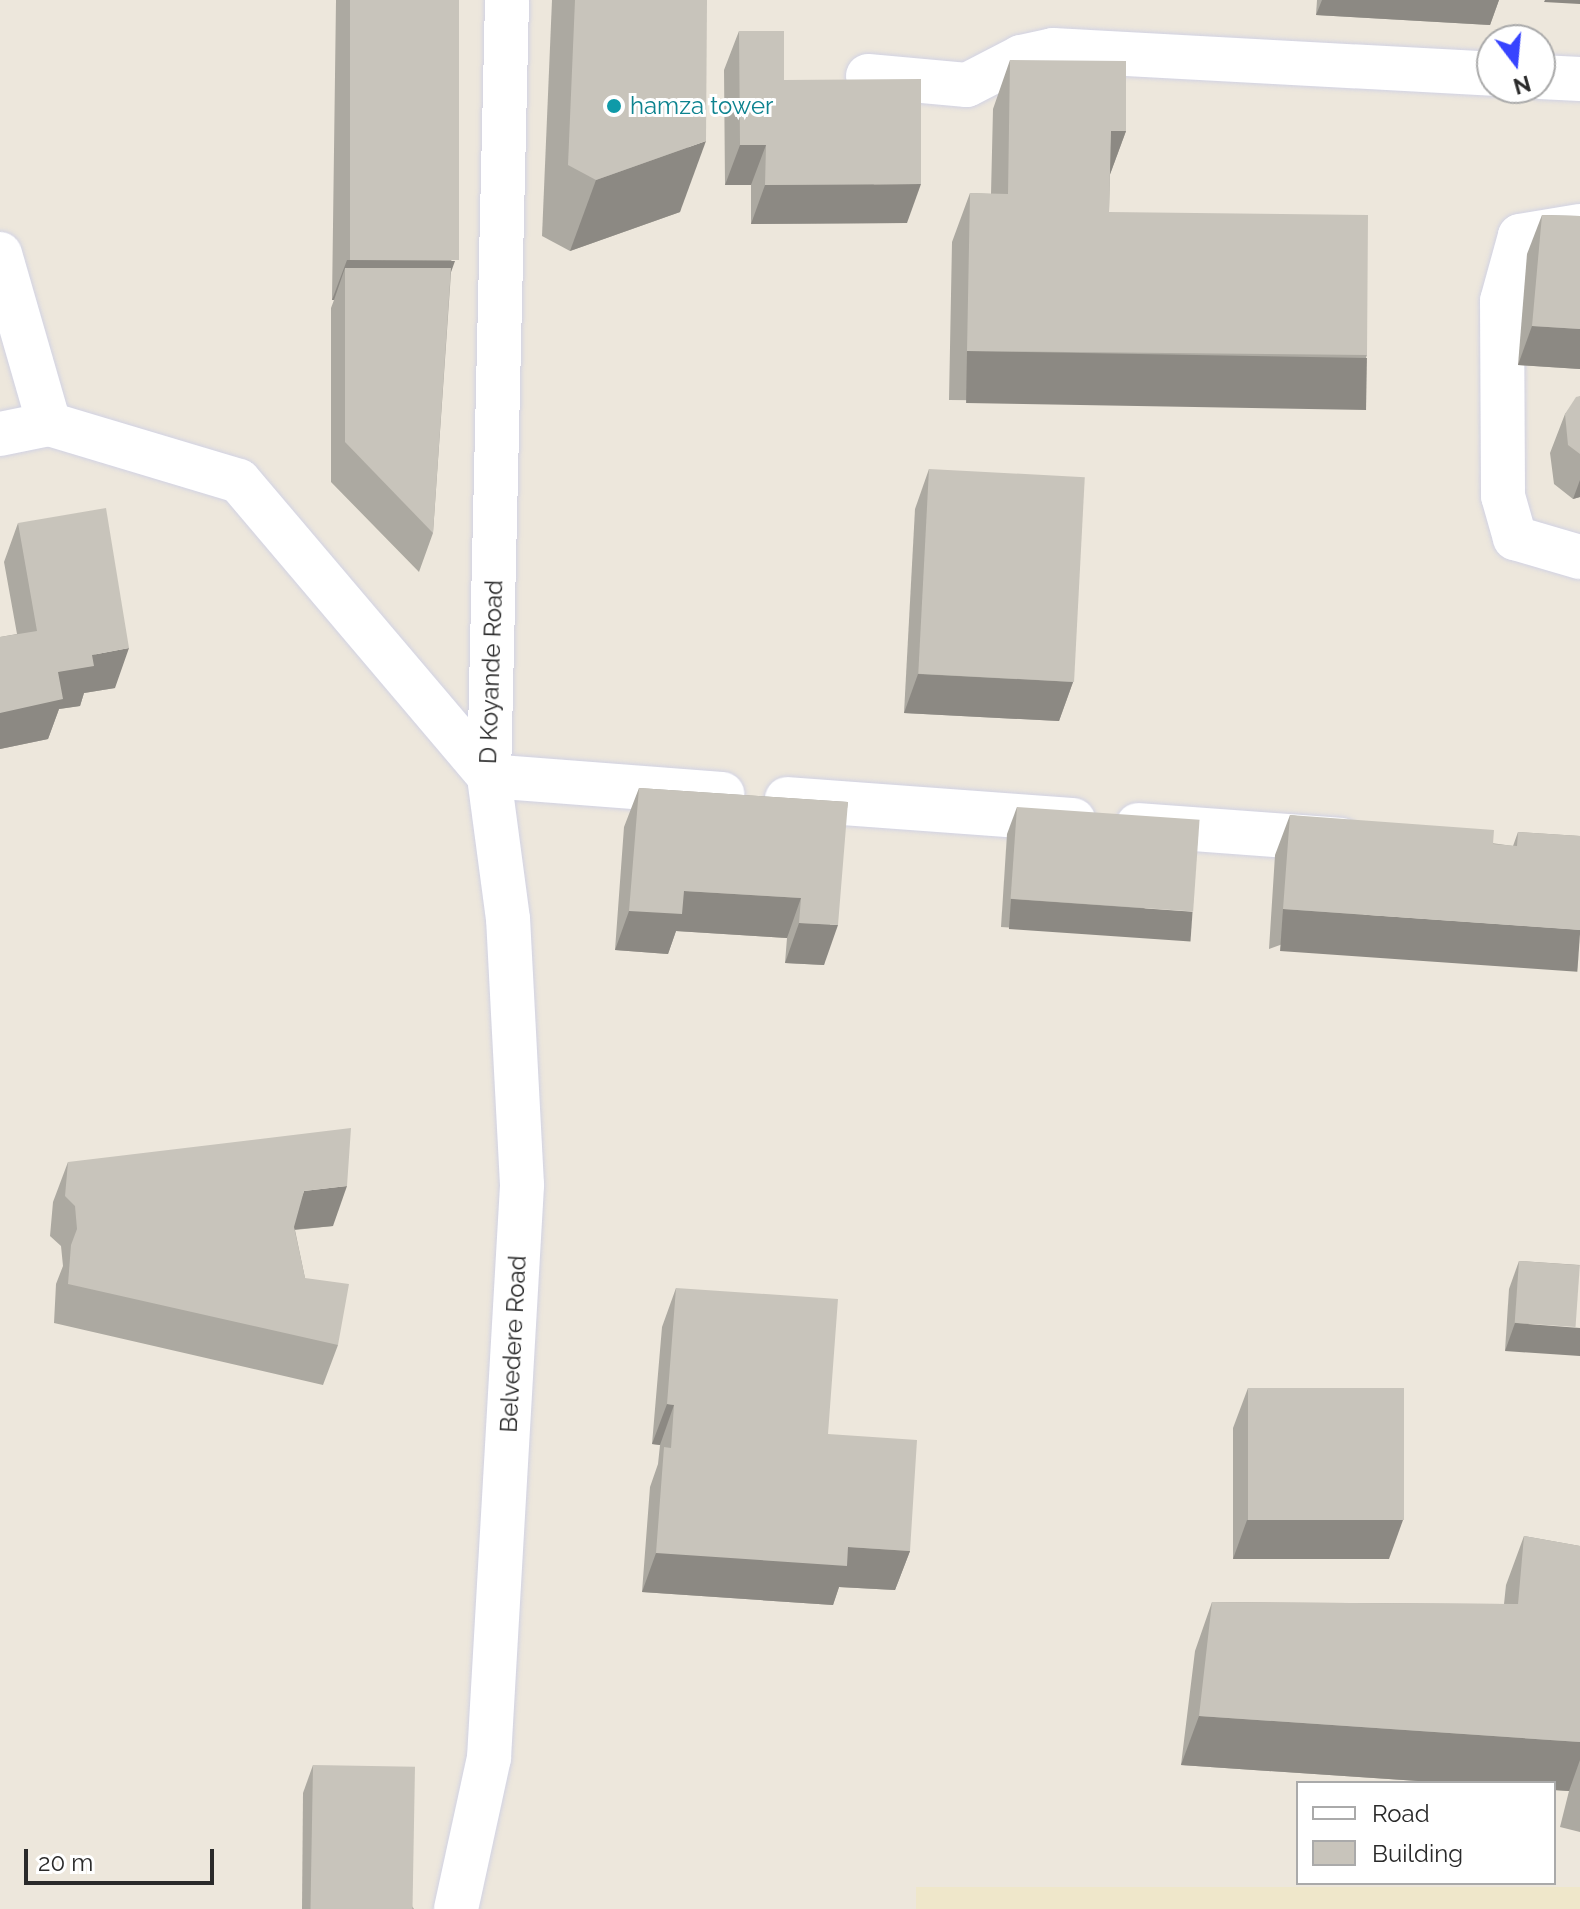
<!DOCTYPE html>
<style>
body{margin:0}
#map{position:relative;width:1580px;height:1909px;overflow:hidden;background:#ede7dc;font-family:Raleway,sans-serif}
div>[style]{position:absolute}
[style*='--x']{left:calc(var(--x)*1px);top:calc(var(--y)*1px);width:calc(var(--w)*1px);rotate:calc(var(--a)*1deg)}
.education>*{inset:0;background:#efe7ca;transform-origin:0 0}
.roads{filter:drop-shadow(0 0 2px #d1d2e3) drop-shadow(0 0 2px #d1d2e3)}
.minor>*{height:44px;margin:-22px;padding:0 22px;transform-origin:22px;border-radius:22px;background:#fff}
.wall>*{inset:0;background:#aca9a1}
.shaded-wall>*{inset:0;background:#8c8983;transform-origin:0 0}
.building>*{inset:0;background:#c8c4bb;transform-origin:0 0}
.dots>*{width:22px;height:22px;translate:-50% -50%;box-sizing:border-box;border:4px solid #fff;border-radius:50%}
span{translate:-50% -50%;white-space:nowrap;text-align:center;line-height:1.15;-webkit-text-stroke:6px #fff;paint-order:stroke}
.culture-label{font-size:24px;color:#0d838f}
.left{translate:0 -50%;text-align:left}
.street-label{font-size:24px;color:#2a2a2a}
.legend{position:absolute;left:1296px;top:1781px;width:260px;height:104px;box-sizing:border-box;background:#fff;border:2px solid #aaa;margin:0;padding:10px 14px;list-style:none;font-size:24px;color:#2a2a2a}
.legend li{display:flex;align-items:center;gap:16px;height:40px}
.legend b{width:40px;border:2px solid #aaa}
.north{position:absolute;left:1476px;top:24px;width:80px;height:80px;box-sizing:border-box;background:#fff;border:2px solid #aaa;border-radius:50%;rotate:164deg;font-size:22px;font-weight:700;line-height:32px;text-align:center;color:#2a2a2a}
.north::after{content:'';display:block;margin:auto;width:28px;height:36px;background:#3744ff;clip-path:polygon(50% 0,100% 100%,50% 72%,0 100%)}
.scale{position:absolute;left:24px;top:1849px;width:190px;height:36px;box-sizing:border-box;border:4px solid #2a2a2a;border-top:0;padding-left:10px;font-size:24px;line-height:28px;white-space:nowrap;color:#2a2a2a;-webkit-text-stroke:6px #fff;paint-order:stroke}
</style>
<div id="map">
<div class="education">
<i style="left:916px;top:1887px;width:664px;height:22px"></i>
</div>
<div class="roads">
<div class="minor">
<i style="--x:868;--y:76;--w:99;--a:5.2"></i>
<i style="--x:967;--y:85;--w:61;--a:-27.4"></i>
<i style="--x:1021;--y:57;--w:33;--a:-12"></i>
<i style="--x:1053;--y:50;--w:440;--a:3.1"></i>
<i style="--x:1540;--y:77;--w:40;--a:2.9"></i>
<i style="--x:1580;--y:226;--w:61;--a:170.5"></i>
<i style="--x:1520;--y:236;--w:67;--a:105.5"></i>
<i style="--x:1502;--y:301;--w:195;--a:89.7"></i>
<i style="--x:1503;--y:496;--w:44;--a:74.1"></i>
<i style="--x:1515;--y:538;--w:68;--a:16.3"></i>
<i style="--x:0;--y:254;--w:177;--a:73.9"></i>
<i style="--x:49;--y:424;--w:198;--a:16.7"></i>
<i style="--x:239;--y:481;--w:387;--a:49.7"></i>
<i style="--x:0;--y:434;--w:50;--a:-11.5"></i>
<i style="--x:489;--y:776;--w:234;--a:4.4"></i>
<i style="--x:787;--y:799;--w:287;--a:4.2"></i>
<i style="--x:1138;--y:825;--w:203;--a:4.2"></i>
<i style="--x:456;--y:1909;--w:155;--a:-77.7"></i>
<i style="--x:489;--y:1758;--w:574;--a:-86.7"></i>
<i style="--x:522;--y:1185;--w:266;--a:-93"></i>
<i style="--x:508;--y:919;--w:144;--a:-97.6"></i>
<i style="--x:489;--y:776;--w:776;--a:-88.67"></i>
</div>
</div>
<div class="wall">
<i style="clip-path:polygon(336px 0,459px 0,451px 273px,433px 533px,419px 572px,331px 482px,331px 308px,334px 300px,332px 300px)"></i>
<i style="clip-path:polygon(552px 0,707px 0,680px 212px,570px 251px,542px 236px)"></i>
<i style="clip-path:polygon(1317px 0,1499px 0,1490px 25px,1316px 15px)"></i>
<i style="clip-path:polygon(739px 31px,784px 80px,907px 223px,751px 224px,751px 185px,725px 185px,724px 70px)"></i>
<i style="clip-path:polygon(1010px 60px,1126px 131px,1110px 174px,1109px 212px,1367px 355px,1349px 404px,949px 400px,952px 242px,970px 193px,991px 194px,993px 109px)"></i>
<i style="clip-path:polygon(1542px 215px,1580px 216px,1580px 369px,1518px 365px,1527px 254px)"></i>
<i style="clip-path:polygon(1580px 391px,1580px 497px,1573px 499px,1554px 484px,1550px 453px,1565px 414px,1580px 396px)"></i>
<i style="clip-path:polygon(929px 469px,1073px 682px,1059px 721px,904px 713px,915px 509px)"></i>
<i style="clip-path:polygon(18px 523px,115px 688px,84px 693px,80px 706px,59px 709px,48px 739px,0 749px,0 637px,17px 634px,4px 562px)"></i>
<i style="clip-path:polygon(639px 788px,848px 802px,824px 965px,785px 963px,787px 938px,676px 931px,668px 954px,615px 950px,624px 827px)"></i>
<i style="clip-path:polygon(1017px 807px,1183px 939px,1001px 927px,1007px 834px)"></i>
<i style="clip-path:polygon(1290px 815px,1513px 846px,1518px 832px,1580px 836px,1269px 949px,1275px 855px)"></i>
<i style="clip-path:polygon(68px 1162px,333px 1226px,295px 1230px,305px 1278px,338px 1345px,323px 1385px,54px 1323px,56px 1284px,63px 1266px,61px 1246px,50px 1236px,53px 1202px)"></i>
<i style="clip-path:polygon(1519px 1261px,1580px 1265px,1505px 1351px,1509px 1289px)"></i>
<i style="clip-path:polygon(676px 1288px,828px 1434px,910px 1551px,895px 1590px,839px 1587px,833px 1605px,642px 1592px,650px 1487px,658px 1464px,660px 1445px,652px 1444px,662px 1327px)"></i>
<i style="clip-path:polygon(1248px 1388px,1389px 1559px,1233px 1559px,1233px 1428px)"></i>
<i style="clip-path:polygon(1524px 1536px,1580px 1546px,1580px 1832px,1560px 1827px,1569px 1791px,1554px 1790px,1554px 1783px,1448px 1783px,1181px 1765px,1195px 1651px,1212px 1602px,1504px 1604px,1506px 1585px)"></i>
<i style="clip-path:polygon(313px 1765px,414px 1909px,302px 1909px,303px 1793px)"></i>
</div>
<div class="shaded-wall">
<i style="clip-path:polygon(1322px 0,1499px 0,1490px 25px,1316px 15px)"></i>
<i style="clip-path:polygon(1545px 0,1580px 0,1580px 4px,1544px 2px)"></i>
<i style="clip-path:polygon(1111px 131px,1126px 131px,1108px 180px)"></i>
<i style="clip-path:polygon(706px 141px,680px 212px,570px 251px,596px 180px)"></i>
<i style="clip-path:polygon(740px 145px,766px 145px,751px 185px,725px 185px)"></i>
<i style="clip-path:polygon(921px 184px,907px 223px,751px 224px,765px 185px)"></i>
<i style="clip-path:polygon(347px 260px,455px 261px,441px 300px,345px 268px,334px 300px,332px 300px)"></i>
<i style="clip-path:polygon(1532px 326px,1580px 329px,1580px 369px,1518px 365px)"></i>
<i style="left:967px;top:351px;width:400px;height:52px;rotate:1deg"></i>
<i style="clip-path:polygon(1580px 480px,1580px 497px,1573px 499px)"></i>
<i style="clip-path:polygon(129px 648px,115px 688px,84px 693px,80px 706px,59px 709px,48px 739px,0 749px,0 713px,58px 672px,92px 655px)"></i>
<i style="clip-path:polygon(918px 674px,1073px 682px,1059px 721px,904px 713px)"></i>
<i style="clip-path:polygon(684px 891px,801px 898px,787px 938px,676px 931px,668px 954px,615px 950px,629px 911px)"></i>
<i style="left:1011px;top:899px;width:182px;height:30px;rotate:4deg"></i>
<i style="left:1283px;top:909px;width:298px;height:42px;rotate:4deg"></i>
<i style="clip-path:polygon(799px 923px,838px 925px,824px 965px,785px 963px)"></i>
<i style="clip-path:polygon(347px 1186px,333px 1226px,289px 1230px,304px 1191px)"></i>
<i style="clip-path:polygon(1515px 1323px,1580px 1328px,1580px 1356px,1505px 1351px)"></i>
<i style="clip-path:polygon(667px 1404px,674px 1405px,660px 1445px,652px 1444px)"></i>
<i style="clip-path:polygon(1247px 1520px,1403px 1520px,1389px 1559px,1233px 1559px)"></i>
<i style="clip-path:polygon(848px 1547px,910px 1551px,895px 1590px,839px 1587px,833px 1605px,642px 1592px,656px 1553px)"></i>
<i style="clip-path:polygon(1199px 1716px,1580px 1742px,1580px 1760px,1569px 1791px,1554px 1790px,1554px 1783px,1448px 1783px,1181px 1765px)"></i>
</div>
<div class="building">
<i style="left:350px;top:0;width:109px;height:260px"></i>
<i style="clip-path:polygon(575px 0,707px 0,706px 141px,596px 180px,568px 165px)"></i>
<i style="clip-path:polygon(739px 31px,784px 31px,784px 80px,921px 79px,921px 184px,765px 185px,766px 145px,740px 145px)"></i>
<i style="clip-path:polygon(1010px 60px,1126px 61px,1126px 131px,1111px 131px,1109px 212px,1368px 215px,1367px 355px,967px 351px,970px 193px,1008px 194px)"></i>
<i style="clip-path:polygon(1542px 215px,1580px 216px,1580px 329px,1532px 326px)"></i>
<i style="clip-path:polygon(345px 268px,451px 268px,433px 533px,345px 442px)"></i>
<i style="clip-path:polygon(1580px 396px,1580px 454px,1568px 445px,1565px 414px,1576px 397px)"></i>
<i style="left:929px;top:469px;width:156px;height:205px;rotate:3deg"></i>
<i style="clip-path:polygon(106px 508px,129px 648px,92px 655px,94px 666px,58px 672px,63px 699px,0 713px,0 637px,37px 631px,18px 523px)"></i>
<i style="clip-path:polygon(639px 788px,848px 802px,838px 925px,799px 923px,801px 898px,684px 891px,682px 914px,629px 911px)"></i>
<i style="left:1017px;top:807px;width:183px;height:92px;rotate:4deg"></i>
<i style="clip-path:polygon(1290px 815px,1494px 830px,1493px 844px,1517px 846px,1518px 832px,1580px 836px,1580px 930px,1283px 909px)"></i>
<i style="clip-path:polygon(351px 1128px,347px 1186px,304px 1191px,294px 1227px,305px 1278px,349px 1284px,338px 1345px,68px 1284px,71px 1245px,77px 1229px,75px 1206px,65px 1196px,68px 1162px)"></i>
<i style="left:1519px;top:1261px;width:61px;height:62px;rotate:4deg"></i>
<i style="clip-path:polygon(676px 1288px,838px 1299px,828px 1434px,917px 1440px,910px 1551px,848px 1547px,847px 1566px,656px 1553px,664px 1447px,671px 1448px,674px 1405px,667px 1404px)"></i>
<i style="left:1248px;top:1388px;width:156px;height:132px"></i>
<i style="clip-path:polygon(1524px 1536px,1580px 1546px,1580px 1742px,1199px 1716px,1212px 1602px,1518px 1604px)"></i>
<i style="left:313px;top:1765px;width:102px;height:144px;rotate:1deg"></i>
</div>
<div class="dots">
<i style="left:614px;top:106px;background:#0f9aa8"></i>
</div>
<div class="culture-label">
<span class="left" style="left:630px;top:106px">hamza tower</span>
</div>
<div class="street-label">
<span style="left:491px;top:672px;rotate:-88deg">D Koyande Road</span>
<span style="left:513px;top:1344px;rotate:-87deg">Belvedere Road</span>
</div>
<ul class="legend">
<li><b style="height:10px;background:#fff"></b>Road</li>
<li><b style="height:22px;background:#c8c4bb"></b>Building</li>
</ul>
<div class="north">N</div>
<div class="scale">20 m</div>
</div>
